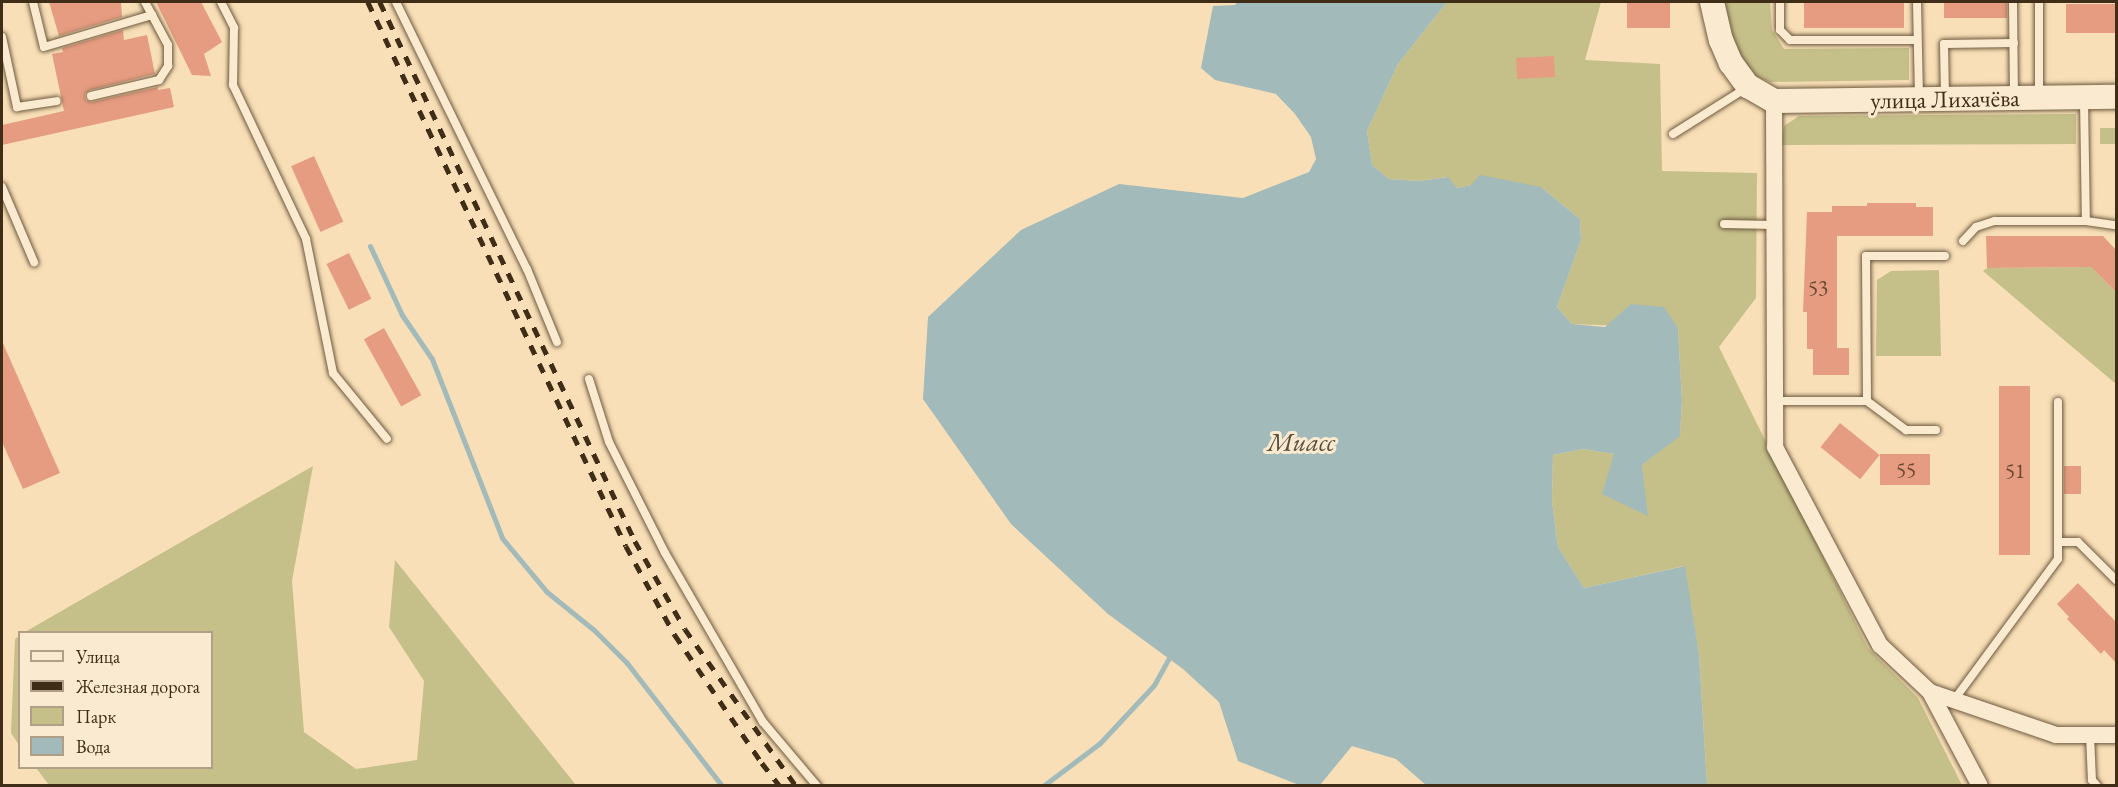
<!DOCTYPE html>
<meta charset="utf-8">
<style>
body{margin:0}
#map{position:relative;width:2118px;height:787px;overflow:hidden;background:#f8dfb7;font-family:"EB Garamond",serif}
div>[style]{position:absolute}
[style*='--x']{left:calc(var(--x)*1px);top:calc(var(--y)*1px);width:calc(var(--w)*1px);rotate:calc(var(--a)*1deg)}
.green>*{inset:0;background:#c5c089;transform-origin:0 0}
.water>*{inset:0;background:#a2bab9}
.stream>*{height:5px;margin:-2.5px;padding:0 2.5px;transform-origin:2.5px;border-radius:2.5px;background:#a2bab9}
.building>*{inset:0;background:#e59c81;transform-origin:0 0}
.roads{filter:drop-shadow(0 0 2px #6e5a3f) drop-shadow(0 0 2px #6e5a3f)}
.lane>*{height:8px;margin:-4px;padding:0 4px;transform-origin:4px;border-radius:4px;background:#faead0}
.street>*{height:16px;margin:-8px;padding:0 8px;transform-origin:8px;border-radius:8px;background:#faead0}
.secondary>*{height:24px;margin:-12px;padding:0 12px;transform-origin:12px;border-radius:12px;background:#faead0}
.rail>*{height:4.5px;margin-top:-2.25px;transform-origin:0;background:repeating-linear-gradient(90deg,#402d17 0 10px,transparent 0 20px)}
span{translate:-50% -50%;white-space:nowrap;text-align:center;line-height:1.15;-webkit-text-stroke:6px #faead0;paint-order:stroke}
.number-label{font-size:21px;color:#694932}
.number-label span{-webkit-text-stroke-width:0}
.street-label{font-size:24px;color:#402d17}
.water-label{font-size:26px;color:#585040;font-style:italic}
.frame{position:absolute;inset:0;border:3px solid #402d17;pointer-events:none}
.legend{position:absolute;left:18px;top:631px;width:195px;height:138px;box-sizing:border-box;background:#faead0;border:2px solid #b09e86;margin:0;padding:8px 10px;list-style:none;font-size:18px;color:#402d17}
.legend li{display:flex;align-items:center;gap:12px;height:30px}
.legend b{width:30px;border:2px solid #b09e86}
</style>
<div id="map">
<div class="green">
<i style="clip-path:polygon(1447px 2px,1601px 2px,1585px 60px,1660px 64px,1662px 171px,1757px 173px,1756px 298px,1719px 347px,1868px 648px,1918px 698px,1962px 785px,1707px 785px,1699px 654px,1684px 566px,1584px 588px,1558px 547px,1552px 501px,1553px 455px,1583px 449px,1615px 454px,1642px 465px,1680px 435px,1682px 401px,1678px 328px,1572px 324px,1557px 307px,1581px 240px,1580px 219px,1541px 187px,1471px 185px,1457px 188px,1447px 177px,1419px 181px,1389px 179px,1372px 165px,1367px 131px,1398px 64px)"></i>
<i style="clip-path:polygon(1725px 2px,1770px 2px,1772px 30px,1784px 49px,1909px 48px,1909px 80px,1770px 82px,1756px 76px,1734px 46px)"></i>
<i style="clip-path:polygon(2076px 114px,2076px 144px,1781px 145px,1784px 126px,1799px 116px)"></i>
<i style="left:2100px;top:128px;width:16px;height:16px"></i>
<i style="clip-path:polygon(2091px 267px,2116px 292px,2116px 384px,1983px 271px,1987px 268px)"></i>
<i style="clip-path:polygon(1939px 270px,1941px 356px,1876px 356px,1877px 280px,1891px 271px)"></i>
<i style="clip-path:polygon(313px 466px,292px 581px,304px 732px,356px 769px,417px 760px,424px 681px,389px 627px,395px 560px,576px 785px,49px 785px,36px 768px,212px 768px,212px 632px,25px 632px)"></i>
<i style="clip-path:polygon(19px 636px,19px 745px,11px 733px,15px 639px)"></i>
</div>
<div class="water">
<i style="clip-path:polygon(1237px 2px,1447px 2px,1398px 64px,1367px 131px,1372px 165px,1389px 179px,1419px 181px,1448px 177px,1457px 188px,1471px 185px,1480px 175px,1541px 187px,1580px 219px,1581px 240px,1557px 307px,1572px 324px,1605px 327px,1631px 304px,1664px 307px,1678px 328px,1682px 401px,1680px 436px,1642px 465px,1648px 516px,1602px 494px,1614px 454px,1583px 449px,1553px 455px,1552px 501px,1558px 547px,1584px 588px,1685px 566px,1699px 654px,1707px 785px,1426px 785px,1396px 759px,1352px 746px,1320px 785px,1299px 785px,1238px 761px,1219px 702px,1183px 669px,1108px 614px,1011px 524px,923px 399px,928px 317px,1021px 230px,1119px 184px,1243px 198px,1309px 172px,1316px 159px,1311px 137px,1295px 114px,1276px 94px,1215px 80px,1201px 68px,1213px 6px,1235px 5px)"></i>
</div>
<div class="stream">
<i style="--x:370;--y:246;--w:76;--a:65.1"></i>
<i style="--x:402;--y:315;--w:53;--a:55.7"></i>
<i style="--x:432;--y:359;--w:192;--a:68.6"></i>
<i style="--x:502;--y:538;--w:70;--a:50.2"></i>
<i style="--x:547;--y:592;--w:60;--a:39"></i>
<i style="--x:594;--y:630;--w:47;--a:45"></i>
<i style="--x:627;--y:663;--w:155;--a:52.3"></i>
<i style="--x:1043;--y:786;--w:71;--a:-37"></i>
<i style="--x:1100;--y:743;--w:79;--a:-47"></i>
<i style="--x:1154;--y:685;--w:31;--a:-61"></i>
</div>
<div class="building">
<i style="clip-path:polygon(49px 2px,121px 2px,122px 17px,59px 36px)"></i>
<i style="clip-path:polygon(156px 2px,201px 2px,222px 42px,204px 54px,211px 76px,192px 75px)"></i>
<i style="left:1627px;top:2px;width:43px;height:26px"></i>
<i style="left:1804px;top:2px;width:100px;height:26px"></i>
<i style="left:1944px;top:2px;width:63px;height:16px"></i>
<i style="left:2116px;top:4px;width:29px;height:50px;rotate:90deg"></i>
<i style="clip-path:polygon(123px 30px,124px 40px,147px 35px,155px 74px,90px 90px,85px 94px,86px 100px,92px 102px,158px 87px,158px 90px,170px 88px,174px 107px,2px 145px,2px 125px,64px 111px,52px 54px,63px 52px,62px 48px)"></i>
<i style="left:1554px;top:56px;width:21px;height:38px;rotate:87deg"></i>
<i style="left:314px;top:156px;width:72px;height:25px;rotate:66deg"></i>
<i style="clip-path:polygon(1867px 203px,1916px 203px,1916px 207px,1933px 207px,1933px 236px,1837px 236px,1837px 348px,1849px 348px,1849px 375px,1813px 375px,1813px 349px,1807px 349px,1807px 312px,1803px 312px,1807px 212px,1832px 212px,1832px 206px,1867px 206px)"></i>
<i style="clip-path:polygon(1986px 236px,2103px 236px,2116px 250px,2116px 292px,2091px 267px,1987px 268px)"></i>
<i style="left:349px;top:253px;width:51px;height:25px;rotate:64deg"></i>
<i style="left:384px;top:328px;width:77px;height:23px;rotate:61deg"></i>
<i style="clip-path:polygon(2px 341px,60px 473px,23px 489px,2px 442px)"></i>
<i style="left:2030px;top:386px;width:169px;height:31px;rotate:90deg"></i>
<i style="left:1840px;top:423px;width:51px;height:31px;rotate:39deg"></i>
<i style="left:1930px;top:454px;width:31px;height:50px;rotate:90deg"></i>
<i style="left:2064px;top:466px;width:17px;height:28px"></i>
<i style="clip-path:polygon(2078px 583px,2116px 622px,2116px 663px,2104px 650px,2101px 654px,2067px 619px,2069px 617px,2057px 604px)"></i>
</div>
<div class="roads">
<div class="lane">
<i style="--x:33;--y:2;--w:46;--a:76.3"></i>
<i style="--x:44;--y:47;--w:113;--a:-16.5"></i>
<i style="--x:221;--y:2;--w:29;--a:63"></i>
<i style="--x:234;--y:28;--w:57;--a:91"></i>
<i style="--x:233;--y:85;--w:170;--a:64.6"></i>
<i style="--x:306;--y:239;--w:137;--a:78.6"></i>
<i style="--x:333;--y:373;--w:85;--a:50.7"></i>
<i style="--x:396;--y:2;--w:297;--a:63.9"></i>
<i style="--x:527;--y:269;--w:79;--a:67.7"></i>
<i style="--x:1780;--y:2;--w:28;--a:90"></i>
<i style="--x:1780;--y:30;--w:14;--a:45"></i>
<i style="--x:1790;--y:40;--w:127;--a:0"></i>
<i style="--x:1917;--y:2;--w:94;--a:88.8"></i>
<i style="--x:2013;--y:2;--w:93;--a:89.4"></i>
<i style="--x:2039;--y:2;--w:95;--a:90"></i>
<i style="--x:2;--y:37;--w:72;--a:77.9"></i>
<i style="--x:17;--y:107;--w:40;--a:-8.5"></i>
<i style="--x:91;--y:96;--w:70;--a:-13.2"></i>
<i style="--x:159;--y:80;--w:17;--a:-57"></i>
<i style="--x:168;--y:66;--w:21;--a:-90"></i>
<i style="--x:168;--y:45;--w:49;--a:-118.1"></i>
<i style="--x:1945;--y:96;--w:52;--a:-91.1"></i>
<i style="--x:1944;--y:44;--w:70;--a:-0.8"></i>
<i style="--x:2084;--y:99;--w:122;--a:89.1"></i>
<i style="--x:1673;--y:134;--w:89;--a:-32.1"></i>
<i style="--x:2;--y:187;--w:82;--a:66.9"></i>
<i style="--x:1724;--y:224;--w:50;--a:1.1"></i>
<i style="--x:1963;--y:241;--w:19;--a:-47"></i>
<i style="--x:1976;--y:227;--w:20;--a:-18"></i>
<i style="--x:1995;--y:221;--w:91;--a:0"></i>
<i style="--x:2086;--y:221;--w:30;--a:8"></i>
<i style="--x:589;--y:379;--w:66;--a:72.4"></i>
<i style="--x:609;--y:442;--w:124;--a:63.2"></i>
<i style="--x:665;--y:553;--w:195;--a:59.9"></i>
<i style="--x:763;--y:722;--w:84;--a:49.8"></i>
<i style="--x:1774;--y:401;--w:93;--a:0"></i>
<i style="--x:1867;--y:401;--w:145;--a:-90.4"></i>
<i style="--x:1866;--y:256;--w:79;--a:0"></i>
<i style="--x:1867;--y:401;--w:49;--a:36.6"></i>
<i style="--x:1906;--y:430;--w:30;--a:0"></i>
<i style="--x:2058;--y:542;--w:20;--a:0"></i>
<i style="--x:2078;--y:542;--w:54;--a:45"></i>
<i style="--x:1954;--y:700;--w:175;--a:-53.6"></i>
<i style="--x:2058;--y:559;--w:157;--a:-90"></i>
<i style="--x:2090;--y:735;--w:45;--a:87.5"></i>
<i style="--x:2092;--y:780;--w:8;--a:50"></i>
</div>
<div class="street">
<i style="--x:1774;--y:101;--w:346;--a:89.8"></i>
<i style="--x:1775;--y:447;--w:224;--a:62.1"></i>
<i style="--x:1880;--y:645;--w:69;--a:43.2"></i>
<i style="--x:1930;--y:692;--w:106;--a:62"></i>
<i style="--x:1930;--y:692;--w:133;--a:18.8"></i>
<i style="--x:2056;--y:735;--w:60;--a:0"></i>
</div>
<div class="secondary">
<i style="--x:1712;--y:2;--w:39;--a:77"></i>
<i style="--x:1721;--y:40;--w:25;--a:67"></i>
<i style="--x:1731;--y:63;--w:29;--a:54"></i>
<i style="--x:1748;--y:86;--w:30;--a:30"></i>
<i style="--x:1774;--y:101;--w:342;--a:-0.7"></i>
</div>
</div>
<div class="rail">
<i style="--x:368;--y:2;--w:602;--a:64.63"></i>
<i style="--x:626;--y:546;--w:102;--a:61.2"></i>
<i style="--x:675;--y:635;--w:155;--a:55.8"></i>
<i style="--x:762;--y:763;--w:29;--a:52"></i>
<i style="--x:380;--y:2;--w:596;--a:64.68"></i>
<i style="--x:635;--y:541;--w:101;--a:60.4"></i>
<i style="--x:685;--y:629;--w:192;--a:54.7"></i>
</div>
<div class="number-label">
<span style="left:1818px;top:288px">53</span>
<span style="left:1906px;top:470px">55</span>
<span style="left:2015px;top:471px">51</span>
</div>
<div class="street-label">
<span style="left:1945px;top:99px;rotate:-1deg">улица Лихачёва</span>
</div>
<div class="water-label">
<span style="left:1301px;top:443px">Миасс</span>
</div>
<div class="frame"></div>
<ul class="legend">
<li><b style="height:8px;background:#faead0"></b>Улица</li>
<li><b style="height:8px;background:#402d17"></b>Железная дорога</li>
<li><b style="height:16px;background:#c5c089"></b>Парк</li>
<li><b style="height:16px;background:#a2bab9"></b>Вода</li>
</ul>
</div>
